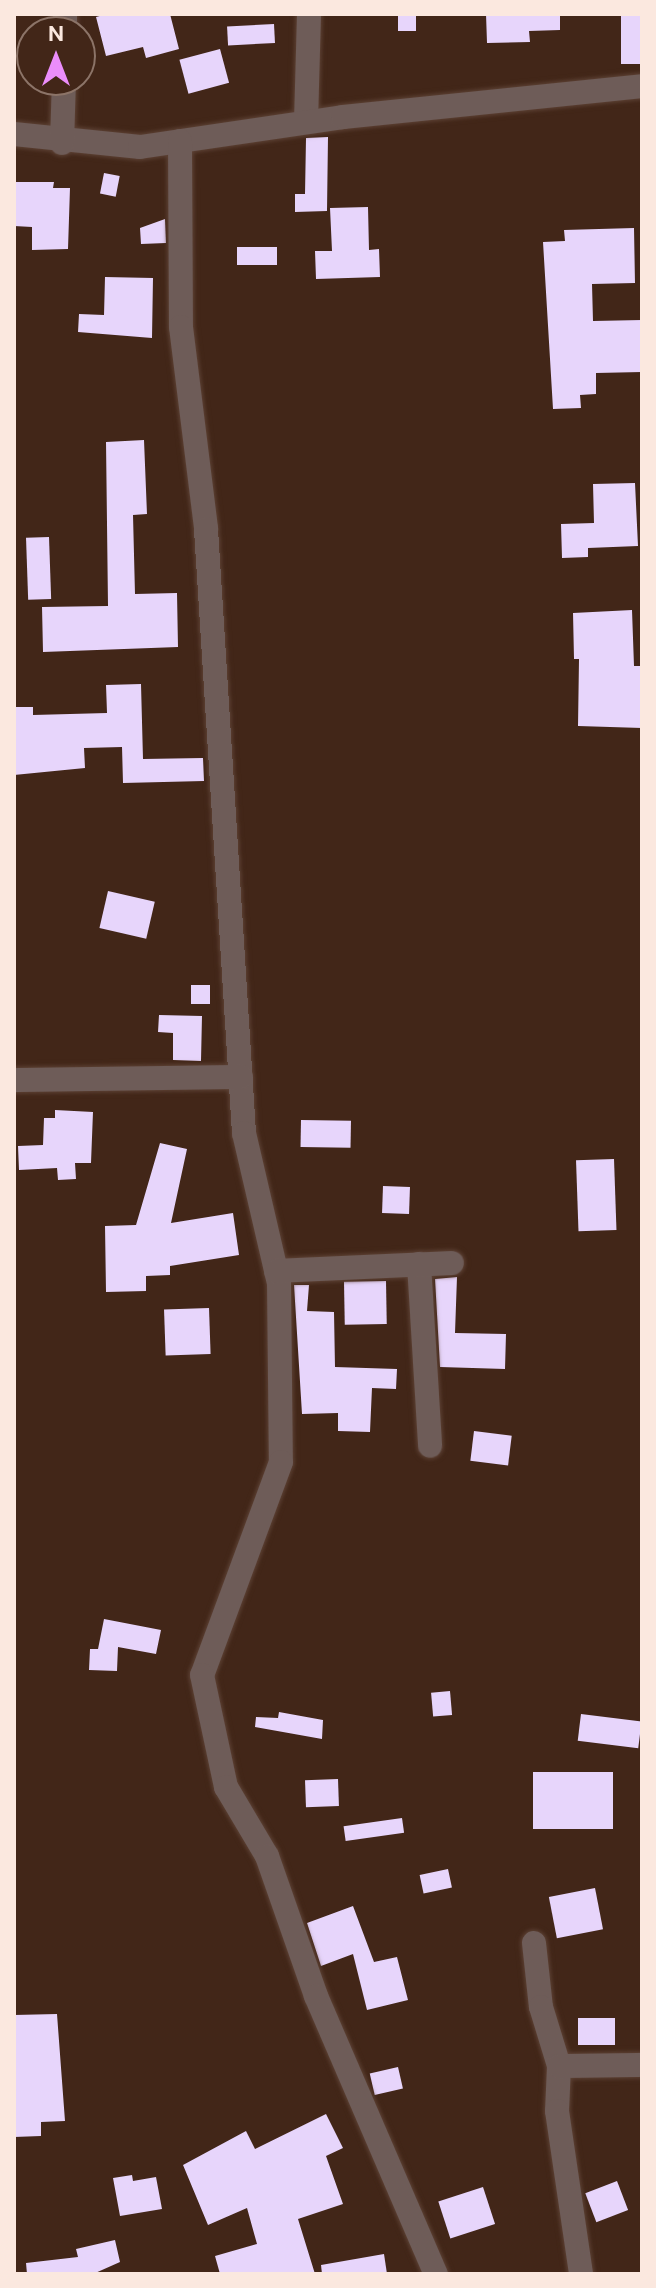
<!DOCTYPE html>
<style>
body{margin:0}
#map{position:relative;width:656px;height:2288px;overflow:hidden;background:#422618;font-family:"DM Sans",sans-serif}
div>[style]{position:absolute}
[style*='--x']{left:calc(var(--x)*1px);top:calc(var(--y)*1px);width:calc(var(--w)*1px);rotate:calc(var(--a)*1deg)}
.building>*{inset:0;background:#e7d5fb;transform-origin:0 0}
.roads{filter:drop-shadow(0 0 2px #5c4134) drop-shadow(0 0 2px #5c4134)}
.minor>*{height:24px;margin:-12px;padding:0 12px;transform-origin:12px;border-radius:12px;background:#6e5c58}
span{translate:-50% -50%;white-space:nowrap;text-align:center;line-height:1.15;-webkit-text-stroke:8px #422618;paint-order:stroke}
.frame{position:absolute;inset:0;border:16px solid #fbe8df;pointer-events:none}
.north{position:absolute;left:16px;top:16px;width:80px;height:80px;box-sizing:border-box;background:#422618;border:2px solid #8c7468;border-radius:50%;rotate:0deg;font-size:22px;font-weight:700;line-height:32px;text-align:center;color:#fbe8df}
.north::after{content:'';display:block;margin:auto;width:28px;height:36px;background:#eb8dfb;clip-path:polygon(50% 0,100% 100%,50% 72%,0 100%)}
</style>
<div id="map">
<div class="building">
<i style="clip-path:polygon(107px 14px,170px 14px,179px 49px,146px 58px,143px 47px,106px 56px,96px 17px)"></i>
<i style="left:398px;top:14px;width:18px;height:17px"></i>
<i style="clip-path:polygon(486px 14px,560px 14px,560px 30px,529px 31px,530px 42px,487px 43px)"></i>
<i style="left:621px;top:14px;width:21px;height:50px"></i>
<i style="left:274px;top:24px;width:19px;height:47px;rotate:87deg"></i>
<i style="left:220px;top:49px;width:35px;height:42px;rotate:75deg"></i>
<i style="clip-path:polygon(328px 137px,327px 211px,295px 212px,295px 194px,305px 194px,306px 138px)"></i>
<i style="left:104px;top:173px;width:16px;height:21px;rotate:11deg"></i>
<i style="clip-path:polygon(14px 182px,54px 182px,53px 188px,70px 188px,68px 249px,32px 250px,32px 227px,14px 226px)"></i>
<i style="clip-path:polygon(368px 207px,369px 250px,379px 249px,380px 277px,316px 279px,315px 251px,332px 251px,330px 208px)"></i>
<i style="clip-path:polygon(165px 219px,166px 243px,141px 244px,140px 228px)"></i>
<i style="clip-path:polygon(634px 228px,635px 283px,592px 284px,593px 321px,642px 320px,642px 372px,596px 373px,596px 394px,580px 395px,581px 408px,553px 409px,543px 242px,565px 241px,564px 230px)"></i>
<i style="left:277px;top:247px;width:18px;height:40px;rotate:90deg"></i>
<i style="clip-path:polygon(105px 277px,153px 278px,152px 338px,78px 332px,79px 314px,104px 315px)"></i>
<i style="clip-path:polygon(144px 440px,147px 514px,133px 515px,135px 594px,177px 593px,178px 647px,43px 652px,42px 607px,108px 606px,106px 442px)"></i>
<i style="clip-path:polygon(635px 483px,638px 546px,588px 548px,588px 557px,562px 558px,561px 524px,594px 523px,593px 484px)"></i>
<i style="left:49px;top:537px;width:62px;height:23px;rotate:88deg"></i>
<i style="clip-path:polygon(632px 610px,634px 666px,642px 666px,642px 728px,578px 726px,579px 659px,574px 659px,573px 613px)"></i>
<i style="clip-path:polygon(141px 684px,143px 759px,203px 758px,204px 781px,123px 783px,122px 747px,84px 748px,85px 768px,14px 775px,14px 707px,33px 707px,33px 715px,107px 713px,106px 685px)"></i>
<i style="left:108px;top:891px;width:48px;height:38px;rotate:13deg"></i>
<i style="left:191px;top:985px;width:19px;height:19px"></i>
<i style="clip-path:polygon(159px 1015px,202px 1016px,201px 1061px,173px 1060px,173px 1033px,158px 1032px)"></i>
<i style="clip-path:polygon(55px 1110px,93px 1112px,91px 1163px,75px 1163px,76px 1179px,58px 1180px,57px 1168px,19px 1170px,18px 1146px,43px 1145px,44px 1118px,55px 1118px)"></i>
<i style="left:301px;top:1120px;width:50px;height:27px;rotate:1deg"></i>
<i style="clip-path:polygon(160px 1143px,187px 1149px,171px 1223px,233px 1213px,239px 1255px,170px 1266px,170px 1275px,146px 1276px,146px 1291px,106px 1292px,105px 1226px,136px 1225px)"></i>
<i style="left:614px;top:1159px;width:71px;height:38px;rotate:88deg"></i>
<i style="left:383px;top:1186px;width:27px;height:27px;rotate:2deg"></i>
<i style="clip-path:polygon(457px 1277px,455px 1333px,506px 1334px,505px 1369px,440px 1367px,435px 1279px)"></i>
<i style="left:386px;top:1281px;width:43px;height:42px;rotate:89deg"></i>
<i style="clip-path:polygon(294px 1285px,309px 1285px,307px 1311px,334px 1312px,335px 1367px,397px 1369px,396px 1389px,372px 1388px,370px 1432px,338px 1431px,338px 1413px,302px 1414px)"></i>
<i style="left:209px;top:1308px;width:46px;height:45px;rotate:88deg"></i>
<i style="left:474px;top:1431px;width:38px;height:30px;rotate:7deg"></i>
<i style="clip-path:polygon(104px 1619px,161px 1630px,156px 1654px,118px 1647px,117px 1671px,89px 1670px,90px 1649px,98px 1649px)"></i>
<i style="left:450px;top:1691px;width:24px;height:19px;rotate:85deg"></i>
<i style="clip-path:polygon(279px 1712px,323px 1720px,322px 1739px,255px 1727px,256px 1717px,278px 1718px)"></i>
<i style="left:581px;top:1714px;width:61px;height:27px;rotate:7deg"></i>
<i style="left:533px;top:1772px;width:80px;height:57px"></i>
<i style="left:338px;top:1779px;width:27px;height:33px;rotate:88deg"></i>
<i style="left:402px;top:1818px;width:15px;height:59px;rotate:82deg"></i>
<i style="left:448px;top:1869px;width:19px;height:29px;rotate:78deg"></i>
<i style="left:595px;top:1888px;width:42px;height:47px;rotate:79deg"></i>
<i style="clip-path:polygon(353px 1906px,374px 1962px,397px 1957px,408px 2000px,367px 2010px,353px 1954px,321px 1966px,307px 1923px)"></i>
<i style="clip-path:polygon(57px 2014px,65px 2121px,41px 2122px,41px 2136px,14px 2137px,14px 2015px)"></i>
<i style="left:615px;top:2018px;width:27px;height:37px;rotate:90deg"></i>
<i style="left:398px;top:2067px;width:22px;height:29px;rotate:77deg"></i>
<i style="clip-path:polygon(326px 2114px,343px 2148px,326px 2156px,343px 2204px,298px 2219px,315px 2274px,220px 2274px,215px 2256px,257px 2244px,247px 2208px,208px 2225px,183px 2165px,246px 2131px,255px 2149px)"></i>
<i style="clip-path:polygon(132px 2175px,133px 2181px,156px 2177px,162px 2209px,120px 2216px,113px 2178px)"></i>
<i style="left:617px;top:2181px;width:31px;height:34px;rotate:69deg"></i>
<i style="left:483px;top:2187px;width:39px;height:47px;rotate:72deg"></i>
<i style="clip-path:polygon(115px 2240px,120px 2262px,93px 2274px,27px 2274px,26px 2263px,78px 2257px,76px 2249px)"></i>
<i style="clip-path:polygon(384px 2254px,387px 2274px,322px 2274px,321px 2265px)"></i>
</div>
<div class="roads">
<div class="minor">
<i style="--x:65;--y:32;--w:18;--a:-90"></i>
<i style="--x:306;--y:122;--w:108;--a:-88.4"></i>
<i style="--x:14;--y:134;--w:127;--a:5.9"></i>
<i style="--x:140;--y:147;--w:205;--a:-8.4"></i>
<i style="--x:343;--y:117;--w:301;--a:-5.9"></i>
<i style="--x:180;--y:141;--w:186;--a:89.7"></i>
<i style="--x:181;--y:327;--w:204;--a:82.9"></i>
<i style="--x:206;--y:529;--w:605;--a:86.4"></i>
<i style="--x:244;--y:1133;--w:154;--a:76.9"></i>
<i style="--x:279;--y:1283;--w:179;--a:89.4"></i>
<i style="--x:281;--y:1462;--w:227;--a:110.3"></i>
<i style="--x:202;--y:1675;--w:115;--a:77.9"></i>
<i style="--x:226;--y:1787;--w:80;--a:59.3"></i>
<i style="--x:267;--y:1856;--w:148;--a:70.7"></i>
<i style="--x:316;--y:1996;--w:303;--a:66.7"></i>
<i style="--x:62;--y:143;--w:63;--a:-88.2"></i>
<i style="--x:14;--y:1080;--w:227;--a:-0.8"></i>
<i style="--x:419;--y:1264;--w:182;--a:86.5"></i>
<i style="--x:276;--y:1271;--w:176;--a:-2.6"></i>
<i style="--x:534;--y:1943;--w:64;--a:83.8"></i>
<i style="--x:541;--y:2007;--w:62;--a:73"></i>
<i style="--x:559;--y:2066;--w:45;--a:92.5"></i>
<i style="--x:557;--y:2111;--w:165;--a:81.6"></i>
<i style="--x:559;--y:2066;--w:83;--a:-0.7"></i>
</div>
</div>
<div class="frame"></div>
<div class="north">N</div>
</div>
